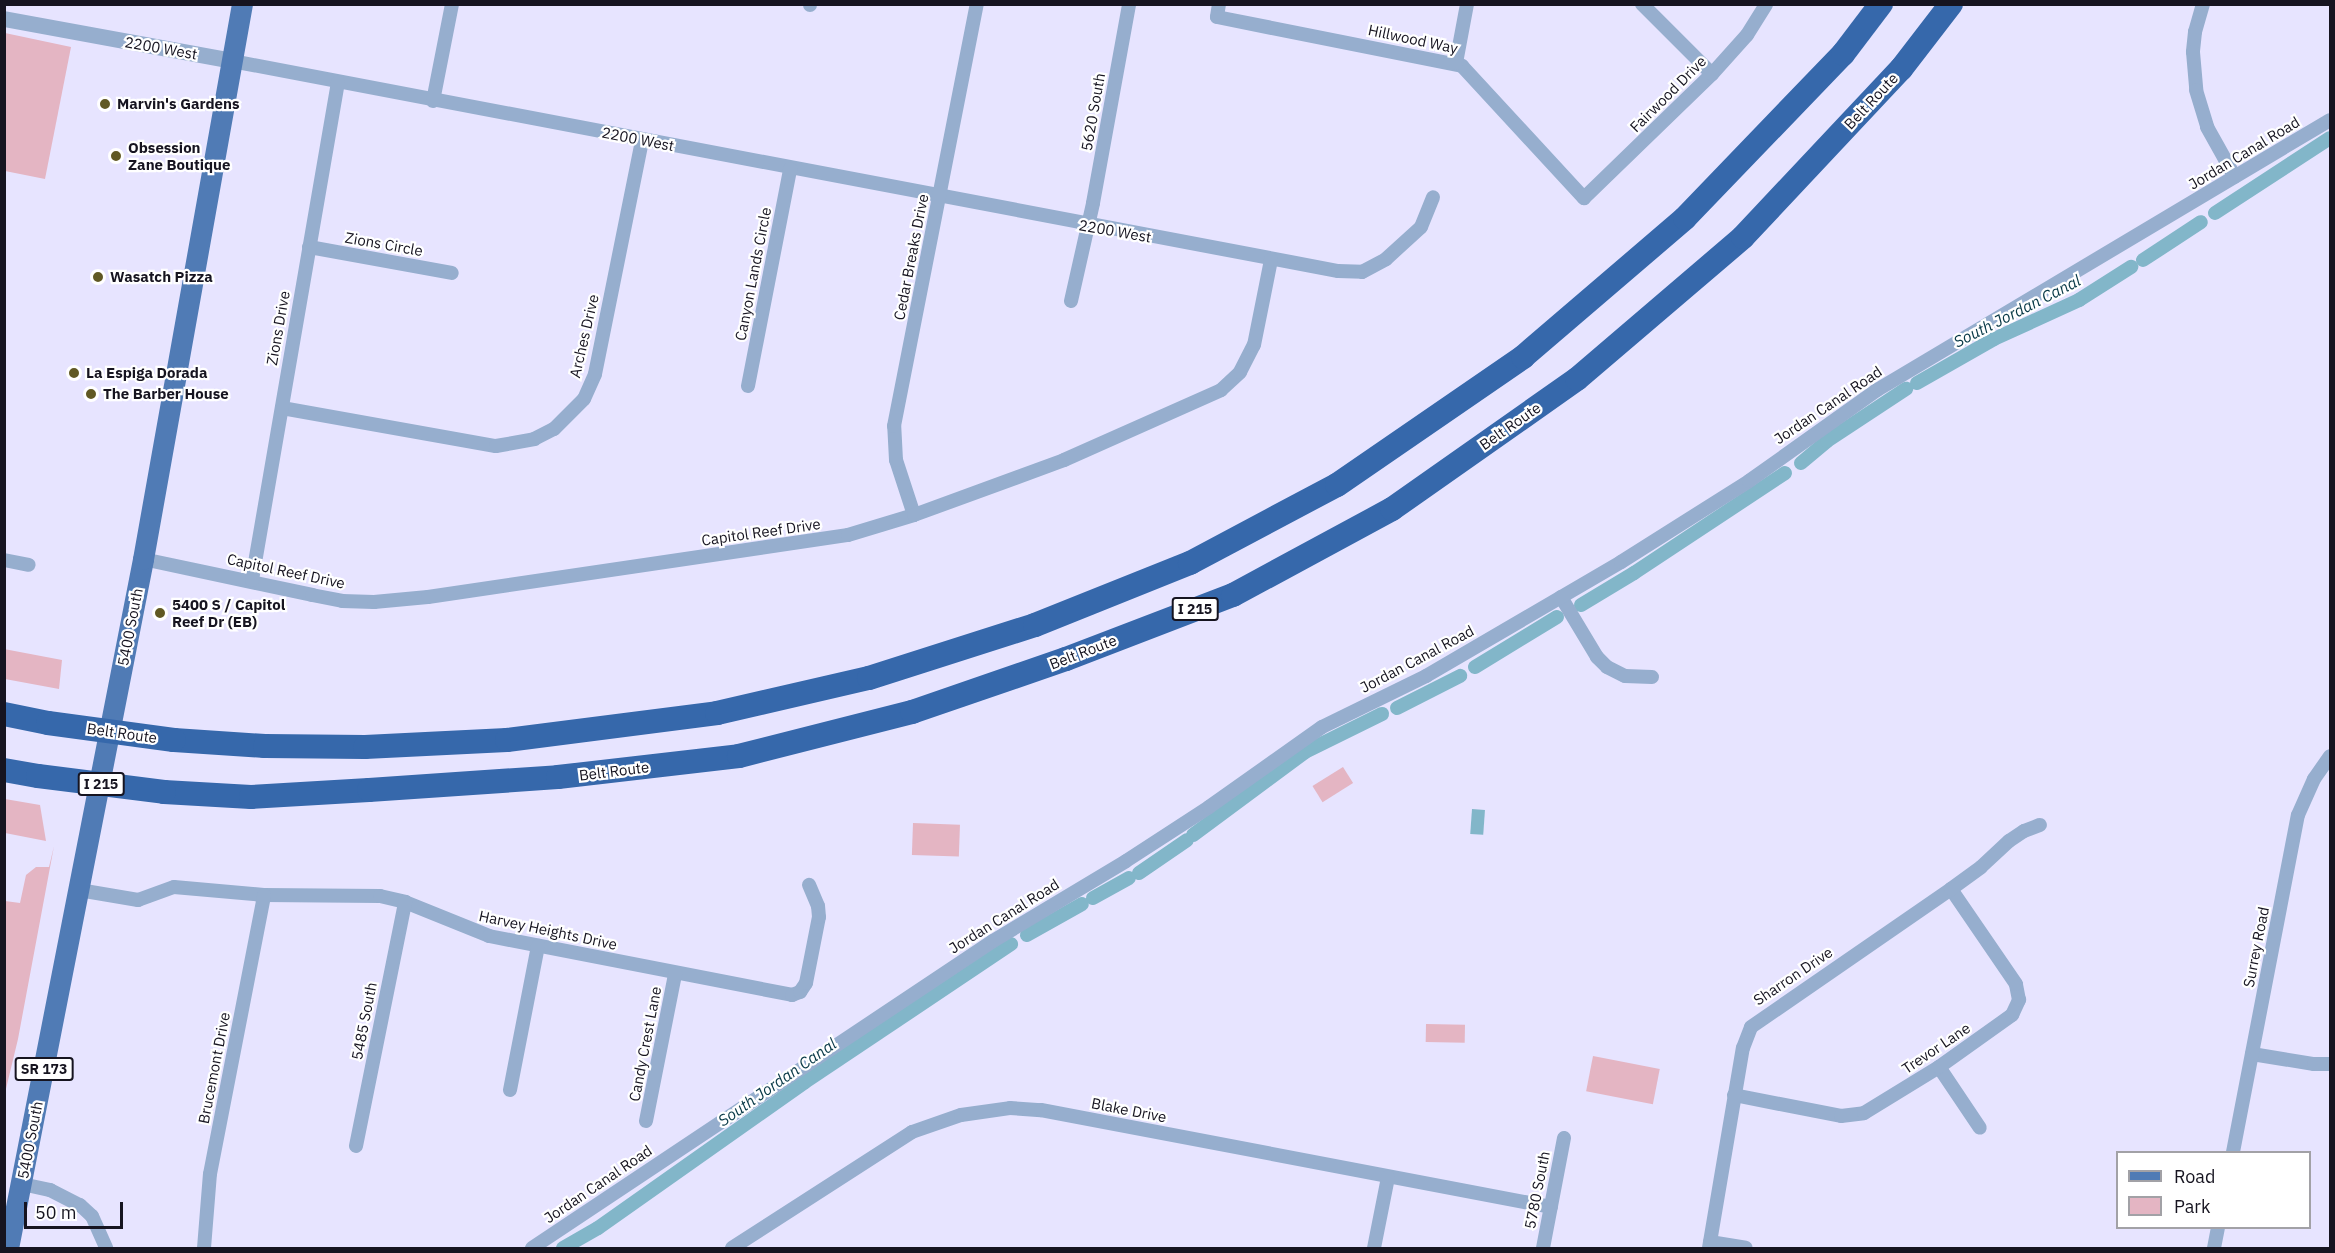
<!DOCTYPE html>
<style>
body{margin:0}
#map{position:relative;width:2335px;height:1253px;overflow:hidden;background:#e7e4ff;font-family:"IBM Plex Sans",sans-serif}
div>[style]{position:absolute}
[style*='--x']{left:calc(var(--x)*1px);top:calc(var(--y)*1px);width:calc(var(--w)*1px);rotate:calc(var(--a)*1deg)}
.green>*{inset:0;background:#e4b5c3;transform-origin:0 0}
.water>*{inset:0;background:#82b6c9;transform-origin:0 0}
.canal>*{height:14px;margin:-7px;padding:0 7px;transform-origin:7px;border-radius:7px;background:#82b6c9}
.minor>*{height:14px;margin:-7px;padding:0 7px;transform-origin:7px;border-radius:7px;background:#96aece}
.tertiary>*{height:16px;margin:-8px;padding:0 8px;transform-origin:8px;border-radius:8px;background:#96aece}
.primary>*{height:21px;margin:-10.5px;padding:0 10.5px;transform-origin:10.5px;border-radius:10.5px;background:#507bb5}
.motorway>*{height:24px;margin:-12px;padding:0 12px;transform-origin:12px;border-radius:12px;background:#3668ab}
.motorway-bridge>*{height:24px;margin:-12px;padding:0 12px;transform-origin:12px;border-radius:12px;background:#3668ab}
.dots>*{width:16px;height:16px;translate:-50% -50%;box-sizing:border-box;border:3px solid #fff;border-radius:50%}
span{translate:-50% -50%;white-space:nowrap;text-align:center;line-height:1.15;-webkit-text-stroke:4.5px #fff;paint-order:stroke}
.shield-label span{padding:2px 4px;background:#fff;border:2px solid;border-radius:4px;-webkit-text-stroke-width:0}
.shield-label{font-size:14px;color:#161420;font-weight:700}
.street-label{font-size:15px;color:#161420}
.poi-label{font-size:15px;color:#161420;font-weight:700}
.left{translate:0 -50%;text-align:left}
.water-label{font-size:16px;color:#073846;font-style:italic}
.frame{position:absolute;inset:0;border:6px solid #161420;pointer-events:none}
.legend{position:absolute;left:2116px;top:1151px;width:195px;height:78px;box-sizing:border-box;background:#fff;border:2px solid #a2a1a6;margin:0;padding:8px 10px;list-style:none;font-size:18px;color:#161420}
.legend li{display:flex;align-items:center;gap:12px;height:30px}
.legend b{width:30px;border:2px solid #a2a1a6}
.scale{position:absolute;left:24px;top:1202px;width:99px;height:27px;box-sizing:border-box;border:3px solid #161420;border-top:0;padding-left:8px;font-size:18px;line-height:21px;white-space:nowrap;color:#161420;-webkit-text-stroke:4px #fff;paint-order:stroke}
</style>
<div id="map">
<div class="green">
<i style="clip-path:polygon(5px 33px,71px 47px,45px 179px,5px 171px)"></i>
<i style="clip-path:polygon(4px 649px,62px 660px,59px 689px,5px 679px)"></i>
<i style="left:1343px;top:767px;width:19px;height:36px;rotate:58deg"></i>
<i style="clip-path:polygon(5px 799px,40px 805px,46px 841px,5px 833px)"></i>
<i style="left:913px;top:823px;width:47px;height:32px;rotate:2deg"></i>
<i style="clip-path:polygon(54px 846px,18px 1039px,5px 1093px,5px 901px,20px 903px,26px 875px,36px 867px,49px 867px)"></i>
<i style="left:1426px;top:1024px;width:39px;height:18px;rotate:1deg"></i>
<i style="left:1593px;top:1056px;width:68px;height:36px;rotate:11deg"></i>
</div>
<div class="water">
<i style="left:1472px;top:809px;width:13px;height:25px;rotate:4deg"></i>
</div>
<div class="canal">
<i style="--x:2215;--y:213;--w:137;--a:-33.1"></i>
<i style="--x:2143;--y:260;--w:69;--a:-33.2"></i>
<i style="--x:1917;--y:383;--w:89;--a:-29.7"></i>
<i style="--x:1994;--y:339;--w:94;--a:-24.6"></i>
<i style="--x:2079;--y:300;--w:62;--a:-32.4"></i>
<i style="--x:1801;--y:463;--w:34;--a:-40"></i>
<i style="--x:1827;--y:441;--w:95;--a:-33.4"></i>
<i style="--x:1581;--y:605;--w:62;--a:-31.1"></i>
<i style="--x:1634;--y:573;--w:181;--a:-33.5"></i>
<i style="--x:1475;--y:667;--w:96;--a:-31.4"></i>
<i style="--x:1397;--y:708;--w:71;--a:-26.9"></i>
<i style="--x:1193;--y:835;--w:139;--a:-36.5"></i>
<i style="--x:1305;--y:752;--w:86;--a:-26.3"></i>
<i style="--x:1139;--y:873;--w:58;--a:-34.5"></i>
<i style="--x:1093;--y:898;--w:41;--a:-29.1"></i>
<i style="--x:1027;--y:935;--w:63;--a:-29.4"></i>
<i style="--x:563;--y:1248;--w:40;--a:-29.7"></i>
<i style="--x:598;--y:1228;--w:253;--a:-35.2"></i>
<i style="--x:805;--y:1082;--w:248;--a:-33.8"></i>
</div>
<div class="minor">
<i style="--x:1219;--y:4;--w:13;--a:99"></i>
<i style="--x:1217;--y:17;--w:250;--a:11.3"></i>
<i style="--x:1462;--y:66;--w:180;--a:47.3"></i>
<i style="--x:1584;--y:198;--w:178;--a:-44.1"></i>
<i style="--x:1712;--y:74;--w:52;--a:-48.1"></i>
<i style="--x:1747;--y:35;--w:36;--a:-58"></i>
<i style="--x:1642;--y:4;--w:99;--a:45"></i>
<i style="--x:2203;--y:4;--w:29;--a:106"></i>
<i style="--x:2195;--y:32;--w:20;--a:96"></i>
<i style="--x:2193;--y:52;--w:38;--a:85"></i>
<i style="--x:2196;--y:90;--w:39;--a:73"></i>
<i style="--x:2207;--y:127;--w:57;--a:60.8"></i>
<i style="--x:810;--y:5;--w:1;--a:-90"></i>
<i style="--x:232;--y:61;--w:1126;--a:10.75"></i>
<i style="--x:1338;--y:271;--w:24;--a:2"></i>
<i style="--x:1362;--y:272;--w:27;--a:-28"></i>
<i style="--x:1386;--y:259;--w:47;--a:-42.4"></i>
<i style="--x:1421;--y:227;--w:32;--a:-68"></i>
<i style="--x:1456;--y:63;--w:60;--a:-79.4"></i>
<i style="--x:433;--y:101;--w:99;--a:-78.9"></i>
<i style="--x:309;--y:247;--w:145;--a:10.3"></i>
<i style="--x:1071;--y:301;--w:100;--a:-77.3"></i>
<i style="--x:1093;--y:203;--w:202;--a:-79.7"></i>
<i style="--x:748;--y:386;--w:221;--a:-79"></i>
<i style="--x:282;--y:408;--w:217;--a:10.1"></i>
<i style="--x:496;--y:446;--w:39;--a:-10"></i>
<i style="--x:534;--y:439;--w:22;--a:-27"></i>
<i style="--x:554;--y:429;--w:42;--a:-45"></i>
<i style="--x:584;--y:399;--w:27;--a:-66"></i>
<i style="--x:595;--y:374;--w:239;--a:-78.6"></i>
<i style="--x:914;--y:515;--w:58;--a:-108.1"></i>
<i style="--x:896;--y:460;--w:34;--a:-93"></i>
<i style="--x:894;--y:426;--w:430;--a:-78.9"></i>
<i style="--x:143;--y:559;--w:173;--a:12"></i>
<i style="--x:312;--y:595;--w:31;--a:11"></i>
<i style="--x:342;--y:601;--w:32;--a:2"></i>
<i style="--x:374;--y:602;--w:54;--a:-5.3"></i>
<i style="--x:428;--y:597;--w:425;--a:-8.4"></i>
<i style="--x:848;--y:535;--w:69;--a:-16.9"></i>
<i style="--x:914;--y:515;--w:160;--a:-20.1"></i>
<i style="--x:1064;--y:460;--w:172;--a:-24"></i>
<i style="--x:1221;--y:390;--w:26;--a:-43"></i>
<i style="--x:1240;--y:372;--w:30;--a:-63"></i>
<i style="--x:1254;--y:345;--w:87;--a:-78.7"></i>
<i style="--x:4;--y:560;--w:25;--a:11"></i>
<i style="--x:252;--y:580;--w:505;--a:-80.2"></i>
<i style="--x:1561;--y:597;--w:70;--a:59"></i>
<i style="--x:1597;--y:657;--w:14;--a:45"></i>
<i style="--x:1607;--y:667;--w:20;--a:27"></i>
<i style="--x:1625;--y:676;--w:27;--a:2"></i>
<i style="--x:79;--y:890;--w:60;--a:9.6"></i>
<i style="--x:138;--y:900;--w:38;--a:-20"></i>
<i style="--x:174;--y:887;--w:90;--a:5.1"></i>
<i style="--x:264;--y:895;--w:116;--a:0.5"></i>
<i style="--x:380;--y:896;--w:26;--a:13"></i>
<i style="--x:405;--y:902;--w:91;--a:22"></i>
<i style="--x:489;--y:936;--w:309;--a:11"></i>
<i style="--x:792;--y:995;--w:9;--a:-21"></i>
<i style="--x:800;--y:992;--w:11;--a:-56"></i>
<i style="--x:806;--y:983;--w:67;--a:-78.9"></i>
<i style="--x:819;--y:917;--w:11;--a:-95"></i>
<i style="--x:818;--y:906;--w:23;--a:-113"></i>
<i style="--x:2252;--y:1054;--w:63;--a:9.2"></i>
<i style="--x:2314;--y:1064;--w:16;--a:0"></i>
<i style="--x:1939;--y:1067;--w:73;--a:56.1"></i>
<i style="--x:510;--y:1090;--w:147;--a:-79"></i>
<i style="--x:1734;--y:1095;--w:109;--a:11.1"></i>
<i style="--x:1841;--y:1116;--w:23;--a:-7"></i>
<i style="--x:1864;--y:1113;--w:88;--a:-31.5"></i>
<i style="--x:1939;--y:1067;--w:90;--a:-35.5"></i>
<i style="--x:2012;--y:1015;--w:17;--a:-65"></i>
<i style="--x:2019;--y:1000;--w:16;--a:-101"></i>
<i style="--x:2016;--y:984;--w:115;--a:-124.4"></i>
<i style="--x:646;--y:1121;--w:150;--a:-78.8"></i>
<i style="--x:356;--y:1146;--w:249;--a:-78.6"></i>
<i style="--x:2233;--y:1152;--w:343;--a:-79.1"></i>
<i style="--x:2298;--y:815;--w:39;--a:-66"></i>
<i style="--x:2314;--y:779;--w:28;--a:-55"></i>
<i style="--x:22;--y:1184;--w:29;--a:12"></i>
<i style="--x:50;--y:1190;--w:34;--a:27"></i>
<i style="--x:80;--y:1205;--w:16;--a:43"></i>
<i style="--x:92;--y:1216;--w:35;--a:66"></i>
<i style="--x:1710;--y:1242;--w:36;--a:9"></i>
<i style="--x:204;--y:1248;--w:74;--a:-85.4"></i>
<i style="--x:210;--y:1174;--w:284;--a:-79"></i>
<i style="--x:532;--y:1248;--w:554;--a:-33.66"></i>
<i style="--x:993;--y:941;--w:155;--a:-31"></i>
<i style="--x:1126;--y:861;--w:99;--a:-33"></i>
<i style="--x:1209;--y:807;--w:138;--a:-35.3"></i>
<i style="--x:1322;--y:727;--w:116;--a:-26.1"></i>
<i style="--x:1426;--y:676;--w:226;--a:-30.3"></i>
<i style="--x:1621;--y:562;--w:151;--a:-32.3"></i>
<i style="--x:1749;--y:481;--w:157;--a:-35.4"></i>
<i style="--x:1877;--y:390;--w:527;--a:-30.8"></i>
<i style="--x:732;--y:1248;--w:214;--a:-32.8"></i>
<i style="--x:912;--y:1132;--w:52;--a:-19.1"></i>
<i style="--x:961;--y:1115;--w:49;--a:-8.1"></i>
<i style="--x:1010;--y:1108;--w:31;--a:4"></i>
<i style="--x:1041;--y:1110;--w:519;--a:10.77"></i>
<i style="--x:1374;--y:1248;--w:72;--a:-78.8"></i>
<i style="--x:1543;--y:1248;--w:112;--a:-79.2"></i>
<i style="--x:1709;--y:1248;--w:203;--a:-80.4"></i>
<i style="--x:1743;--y:1048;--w:22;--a:-69"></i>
<i style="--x:1751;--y:1027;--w:243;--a:-34.6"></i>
<i style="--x:1951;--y:889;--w:37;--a:-36"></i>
<i style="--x:1981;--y:867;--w:38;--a:-43"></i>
<i style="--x:2009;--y:841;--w:18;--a:-34"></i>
<i style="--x:2024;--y:831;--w:17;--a:-21"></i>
<i style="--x:2214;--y:1248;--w:20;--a:-79"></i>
</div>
<div class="tertiary">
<i style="--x:4;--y:19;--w:232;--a:10.4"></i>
</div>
<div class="primary">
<i style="--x:8;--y:1248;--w:702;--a:-78.91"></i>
<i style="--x:143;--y:559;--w:564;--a:-79.89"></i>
</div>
<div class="motorway">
<i style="--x:4;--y:714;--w:45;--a:11.6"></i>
<i style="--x:174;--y:740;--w:91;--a:3.8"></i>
<i style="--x:265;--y:746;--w:100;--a:0.6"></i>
<i style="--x:365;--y:747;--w:142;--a:-2.8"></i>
<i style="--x:507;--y:740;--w:212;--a:-7.3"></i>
<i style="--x:717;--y:713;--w:156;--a:-13"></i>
<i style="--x:869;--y:678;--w:174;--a:-17.7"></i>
<i style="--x:1035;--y:625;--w:167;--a:-21.8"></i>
<i style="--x:1190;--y:563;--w:166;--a:-28"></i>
<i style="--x:1337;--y:485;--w:226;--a:-34.5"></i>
<i style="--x:1523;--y:357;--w:213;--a:-40.6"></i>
<i style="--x:1685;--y:218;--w:228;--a:-46.1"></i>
<i style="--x:1843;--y:54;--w:63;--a:-52.8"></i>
<i style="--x:4;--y:770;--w:35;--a:10"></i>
<i style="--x:164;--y:792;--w:87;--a:3.3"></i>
<i style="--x:251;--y:797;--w:118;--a:-3.4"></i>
<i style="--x:369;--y:790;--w:189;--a:-3.9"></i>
<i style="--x:558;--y:777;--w:182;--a:-6.6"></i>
<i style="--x:739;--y:756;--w:179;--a:-14.3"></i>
<i style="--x:912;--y:712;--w:163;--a:-19"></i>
<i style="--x:1066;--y:659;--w:179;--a:-21"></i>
<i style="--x:1233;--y:595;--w:181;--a:-28.4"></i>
<i style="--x:1392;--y:509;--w:226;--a:-35.1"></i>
<i style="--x:1577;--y:379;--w:218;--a:-40.5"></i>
<i style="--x:1743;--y:237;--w:231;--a:-46.8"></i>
<i style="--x:1901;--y:69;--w:82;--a:-52.4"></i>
</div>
<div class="motorway-bridge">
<i style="--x:48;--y:723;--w:127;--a:7.7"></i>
<i style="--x:38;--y:776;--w:127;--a:7.2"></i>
</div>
<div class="dots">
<i style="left:105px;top:104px;background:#605824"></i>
<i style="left:116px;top:156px;background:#605824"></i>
<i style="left:98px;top:277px;background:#605824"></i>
<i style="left:74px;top:373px;background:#605824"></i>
<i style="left:91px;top:394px;background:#605824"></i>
<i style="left:160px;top:613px;background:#605824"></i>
</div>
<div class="shield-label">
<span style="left:1195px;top:609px">I 215</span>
<span style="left:101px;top:784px">I 215</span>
<span style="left:44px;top:1069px">SR 173</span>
</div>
<div class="street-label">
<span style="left:1413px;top:39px;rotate:12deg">Hillwood Way</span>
<span style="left:161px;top:48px;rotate:10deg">2200 West</span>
<span style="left:1668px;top:94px;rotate:-45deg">Fairwood Drive</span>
<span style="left:1871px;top:101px;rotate:-47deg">Belt Route</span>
<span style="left:1093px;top:112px;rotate:-80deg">5620 South</span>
<span style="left:638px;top:139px;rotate:11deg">2200 West</span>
<span style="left:2244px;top:153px;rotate:-31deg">Jordan Canal Road</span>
<span style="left:1115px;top:231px;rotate:10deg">2200 West</span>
<span style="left:384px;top:244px;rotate:10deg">Zions Circle</span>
<span style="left:911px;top:257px;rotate:-79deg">Cedar Breaks Drive</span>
<span style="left:753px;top:274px;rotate:-79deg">Canyon Lands Circle</span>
<span style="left:278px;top:328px;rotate:-80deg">Zions Drive</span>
<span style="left:584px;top:336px;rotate:-77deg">Arches Drive</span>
<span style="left:1828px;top:405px;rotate:-34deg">Jordan Canal Road</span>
<span style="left:1510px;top:426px;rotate:-35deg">Belt Route</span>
<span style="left:761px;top:532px;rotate:-8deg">Capitol Reef Drive</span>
<span style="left:286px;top:571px;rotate:12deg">Capitol Reef Drive</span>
<span style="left:130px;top:627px;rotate:-79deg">5400 South</span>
<span style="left:1083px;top:652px;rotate:-21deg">Belt Route</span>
<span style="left:1417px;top:659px;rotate:-28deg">Jordan Canal Road</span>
<span style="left:122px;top:733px;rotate:8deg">Belt Route</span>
<span style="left:614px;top:771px;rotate:-7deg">Belt Route</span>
<span style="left:1004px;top:916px;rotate:-32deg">Jordan Canal Road</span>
<span style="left:548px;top:930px;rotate:12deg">Harvey Heights Drive</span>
<span style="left:2256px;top:947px;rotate:-79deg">Surrey Road</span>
<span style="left:1793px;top:976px;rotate:-34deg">Sharron Drive</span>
<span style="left:364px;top:1021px;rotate:-79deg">5485 South</span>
<span style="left:645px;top:1044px;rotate:-79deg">Candy Crest Lane</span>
<span style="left:1936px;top:1048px;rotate:-34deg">Trevor Lane</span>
<span style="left:214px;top:1068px;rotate:-79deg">Brucemont Drive</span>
<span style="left:1129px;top:1110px;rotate:11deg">Blake Drive</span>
<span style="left:30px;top:1140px;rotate:-79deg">5400 South</span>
<span style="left:598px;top:1184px;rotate:-34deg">Jordan Canal Road</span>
<span style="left:1537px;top:1190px;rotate:-79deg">5780 South</span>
</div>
<div class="poi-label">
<span class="left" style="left:117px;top:104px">Marvin's Gardens</span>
<span class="left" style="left:128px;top:156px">Obsession<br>Zane Boutique</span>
<span class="left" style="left:110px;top:277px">Wasatch Pizza</span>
<span class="left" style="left:86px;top:373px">La Espiga Dorada</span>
<span class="left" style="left:103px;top:394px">The Barber House</span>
<span class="left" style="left:172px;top:613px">5400 S / Capitol<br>Reef Dr (EB)</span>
</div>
<div class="water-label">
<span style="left:2017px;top:311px;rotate:-27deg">South Jordan Canal</span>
<span style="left:777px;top:1082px;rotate:-35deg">South Jordan Canal</span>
</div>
<div class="frame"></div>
<ul class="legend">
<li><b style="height:8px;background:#507bb5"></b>Road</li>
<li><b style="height:16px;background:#e4b5c3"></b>Park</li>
</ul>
<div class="scale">50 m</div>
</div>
